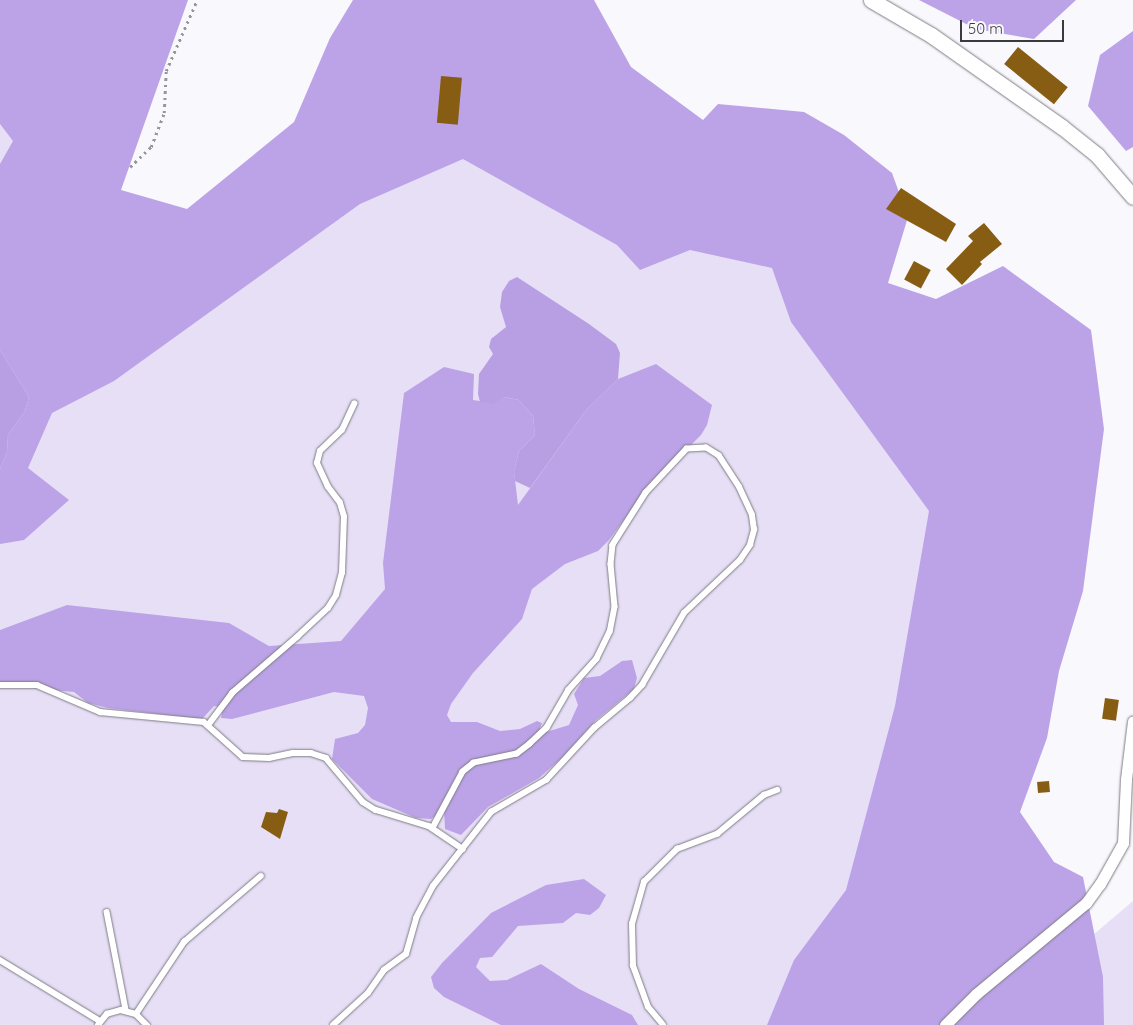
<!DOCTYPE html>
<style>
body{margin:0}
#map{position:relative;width:1133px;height:1025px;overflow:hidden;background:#f9f8fd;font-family:Quicksand,sans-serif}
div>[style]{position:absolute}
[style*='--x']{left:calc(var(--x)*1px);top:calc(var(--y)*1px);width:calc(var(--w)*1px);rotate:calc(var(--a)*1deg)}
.green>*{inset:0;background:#e7dff6}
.forest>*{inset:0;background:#bca3e8}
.water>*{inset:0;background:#b89fe3}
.building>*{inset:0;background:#875d13;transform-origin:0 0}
.path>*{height:2.5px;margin-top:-1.25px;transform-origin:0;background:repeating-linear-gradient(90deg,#969599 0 2.5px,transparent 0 6.5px)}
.roads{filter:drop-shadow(0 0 1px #7d7c81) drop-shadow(0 0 1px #7d7c81)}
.lane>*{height:5.5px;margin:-2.75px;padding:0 2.75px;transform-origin:2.75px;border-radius:2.75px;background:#fff}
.street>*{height:11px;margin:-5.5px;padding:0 5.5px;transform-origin:5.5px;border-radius:5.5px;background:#fff}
.secondary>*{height:15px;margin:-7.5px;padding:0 7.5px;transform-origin:7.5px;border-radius:7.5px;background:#fff}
span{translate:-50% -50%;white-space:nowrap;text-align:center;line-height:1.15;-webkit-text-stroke:5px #f9f8fd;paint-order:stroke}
.scale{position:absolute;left:960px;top:20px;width:104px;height:22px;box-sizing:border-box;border:2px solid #3b3a3c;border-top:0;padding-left:6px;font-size:15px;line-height:18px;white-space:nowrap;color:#3b3a3c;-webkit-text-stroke:4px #f9f8fd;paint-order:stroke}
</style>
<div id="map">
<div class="green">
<i style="clip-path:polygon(460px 14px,885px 328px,1018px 397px,1012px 870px,1079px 947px,1133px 901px,1133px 1025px,0 1025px,0 121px,191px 233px)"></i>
</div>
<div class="forest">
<i style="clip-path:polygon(0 0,188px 0,121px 190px,187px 209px,294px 122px,330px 38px,353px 0,594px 0,631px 67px,703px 120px,718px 104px,804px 112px,844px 135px,892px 173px,908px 217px,888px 283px,936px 299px,1003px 266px,1091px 330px,1104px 429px,1083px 591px,1059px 671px,1047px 738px,1020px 812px,1054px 862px,1083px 877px,1103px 977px,1104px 1025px,767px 1025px,794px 960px,846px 890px,895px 706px,929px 511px,791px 322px,772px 268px,690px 250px,640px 270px,617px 245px,463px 159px,360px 204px,114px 381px,52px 413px,28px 468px,69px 500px,24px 540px,0 544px,0 469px,7px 452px,8px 435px,25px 411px,29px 397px,0 350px,0 164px,13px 141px,0 124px)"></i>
<i style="clip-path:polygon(919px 0,1076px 0,1034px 39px,976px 29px)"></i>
<i style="clip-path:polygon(1133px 31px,1133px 147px,1126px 151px,1088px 106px,1100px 55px)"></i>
<i style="clip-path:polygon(656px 364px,712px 405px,707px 425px,701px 435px,645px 491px,609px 540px,598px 551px,565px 564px,532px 589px,522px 619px,473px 673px,451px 704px,447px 715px,451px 722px,477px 722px,500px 731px,520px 729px,537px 721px,542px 723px,540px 728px,543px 733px,569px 725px,578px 705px,574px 694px,584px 678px,600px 676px,622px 661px,632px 660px,637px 678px,634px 689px,596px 720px,563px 757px,539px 778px,488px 807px,461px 835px,445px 829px,444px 810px,431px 819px,416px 818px,372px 799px,332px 759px,335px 739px,358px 733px,365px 725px,368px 708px,364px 696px,334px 692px,232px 719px,221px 718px,223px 707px,214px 706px,203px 718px,191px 718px,108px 708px,88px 703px,74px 692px,0 685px,0 630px,67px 605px,229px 623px,269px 646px,341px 641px,385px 589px,383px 563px,404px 393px,444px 367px,474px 374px,473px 400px,493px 403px,505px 397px,519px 400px,533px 416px,535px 435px,519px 451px,514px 471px,518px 505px,587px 409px,618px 379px)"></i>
<i style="clip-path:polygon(584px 879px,606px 895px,599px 908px,590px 915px,576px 913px,563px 923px,518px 926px,492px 957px,480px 958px,476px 967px,490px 981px,507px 980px,541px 964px,579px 989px,632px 1015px,638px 1025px,501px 1025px,444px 997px,434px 988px,431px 977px,442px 963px,491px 913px,546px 885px)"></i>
</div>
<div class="water">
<i style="clip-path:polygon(517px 277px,589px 324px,616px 344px,620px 353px,618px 379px,587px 409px,530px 488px,515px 481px,514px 471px,519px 451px,535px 435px,533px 416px,519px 400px,505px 397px,493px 404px,480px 402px,478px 394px,479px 374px,493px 354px,489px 347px,491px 339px,506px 327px,500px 307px,502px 292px,509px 281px)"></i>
<i style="clip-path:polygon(0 350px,29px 397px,25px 411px,8px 435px,7px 452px,0 469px)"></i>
</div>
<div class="building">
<i style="left:1018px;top:47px;width:64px;height:22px;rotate:39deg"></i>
<i style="left:441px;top:76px;width:21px;height:47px;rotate:5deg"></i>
<i style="clip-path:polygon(901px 188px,956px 224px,946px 242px,886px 209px)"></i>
<i style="clip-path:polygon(984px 223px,1002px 244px,980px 262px,982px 264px,962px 285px,946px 269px,973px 241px,968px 236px)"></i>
<i style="left:914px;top:261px;width:19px;height:21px;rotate:28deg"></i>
<i style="left:1105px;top:698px;width:14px;height:21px;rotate:8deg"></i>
<i style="left:1049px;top:781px;width:11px;height:12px;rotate:85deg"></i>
<i style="clip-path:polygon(279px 809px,288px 812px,280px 839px,261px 827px,266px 812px,277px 813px)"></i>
</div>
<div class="path">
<i style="--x:130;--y:167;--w:29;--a:-44"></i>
<i style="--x:151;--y:147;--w:36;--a:-69"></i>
<i style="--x:164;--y:113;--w:42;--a:-87.3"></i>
<i style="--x:166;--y:71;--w:77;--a:-66.4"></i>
</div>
<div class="roads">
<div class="lane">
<i style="--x:0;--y:685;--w:37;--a:0"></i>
<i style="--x:37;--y:685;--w:69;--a:23.2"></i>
<i style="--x:100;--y:712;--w:104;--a:5.5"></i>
<i style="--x:204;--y:722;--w:52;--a:41.9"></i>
<i style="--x:243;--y:757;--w:26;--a:2"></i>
<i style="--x:269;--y:758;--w:25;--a:-12"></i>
<i style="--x:293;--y:753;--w:18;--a:0"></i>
<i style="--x:311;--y:753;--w:16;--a:18"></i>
<i style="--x:326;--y:758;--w:57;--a:49.9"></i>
<i style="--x:363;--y:802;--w:15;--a:32"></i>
<i style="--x:376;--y:810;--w:55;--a:16.8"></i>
<i style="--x:429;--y:826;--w:41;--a:34.1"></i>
<i style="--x:209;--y:724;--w:39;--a:-53"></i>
<i style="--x:232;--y:693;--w:86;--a:-40.7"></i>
<i style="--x:297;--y:637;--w:42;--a:-43.1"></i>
<i style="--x:328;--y:608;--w:15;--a:-58"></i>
<i style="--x:336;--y:595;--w:23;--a:-75"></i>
<i style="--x:342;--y:573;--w:56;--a:-88"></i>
<i style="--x:344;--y:517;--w:15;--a:-106"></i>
<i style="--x:340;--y:503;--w:20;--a:-127"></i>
<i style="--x:328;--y:487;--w:26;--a:-115"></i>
<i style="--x:317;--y:463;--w:12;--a:-76"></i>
<i style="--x:320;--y:451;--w:30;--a:-44"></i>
<i style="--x:342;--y:430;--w:29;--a:-65"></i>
<i style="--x:107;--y:912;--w:100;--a:79"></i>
<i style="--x:0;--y:960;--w:117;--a:31.4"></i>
<i style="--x:136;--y:1014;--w:87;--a:-56.3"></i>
<i style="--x:184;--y:942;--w:101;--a:-40.6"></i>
<i style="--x:98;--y:1025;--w:14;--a:-51"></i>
<i style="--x:107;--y:1014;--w:15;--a:-16"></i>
<i style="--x:121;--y:1010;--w:16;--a:15"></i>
<i style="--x:136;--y:1014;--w:16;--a:45"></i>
<i style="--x:333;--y:1025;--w:47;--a:-42.4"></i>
<i style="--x:368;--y:993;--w:28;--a:-55"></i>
<i style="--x:384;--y:970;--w:27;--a:-36"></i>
<i style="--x:406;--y:954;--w:37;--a:-74"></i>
<i style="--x:416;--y:918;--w:36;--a:-62"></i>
<i style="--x:433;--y:886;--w:94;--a:-51.9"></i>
<i style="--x:491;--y:812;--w:64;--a:-30.2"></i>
<i style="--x:546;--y:780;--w:71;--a:-47.3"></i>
<i style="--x:594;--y:728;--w:47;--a:-39.8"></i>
<i style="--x:630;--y:698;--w:18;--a:-47"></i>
<i style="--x:642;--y:685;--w:83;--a:-59.7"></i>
<i style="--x:684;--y:613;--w:77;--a:-43.4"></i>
<i style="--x:740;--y:560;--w:18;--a:-56"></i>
<i style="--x:750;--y:545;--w:16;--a:-75"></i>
<i style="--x:754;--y:530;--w:15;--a:-98"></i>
<i style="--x:752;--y:515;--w:31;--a:-115"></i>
<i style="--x:739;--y:487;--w:37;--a:-123"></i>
<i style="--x:719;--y:456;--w:15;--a:-148"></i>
<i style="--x:706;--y:448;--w:19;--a:177"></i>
<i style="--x:687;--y:449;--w:60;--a:133"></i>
<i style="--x:646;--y:493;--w:62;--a:122.4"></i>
<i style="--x:613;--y:545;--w:19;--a:96"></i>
<i style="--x:611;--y:564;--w:43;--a:84.7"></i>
<i style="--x:615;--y:607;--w:25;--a:101"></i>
<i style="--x:610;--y:632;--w:30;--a:116"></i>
<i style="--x:597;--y:659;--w:42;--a:132.1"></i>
<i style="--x:569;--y:690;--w:44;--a:120.1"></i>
<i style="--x:547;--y:728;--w:23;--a:137"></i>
<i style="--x:530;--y:744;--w:16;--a:142"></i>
<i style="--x:517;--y:754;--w:44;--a:168.2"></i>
<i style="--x:474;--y:763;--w:14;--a:141"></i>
<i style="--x:463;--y:772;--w:64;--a:118.2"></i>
<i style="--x:663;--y:1025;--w:23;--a:-130"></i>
<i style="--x:648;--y:1007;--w:44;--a:-110.1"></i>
<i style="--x:633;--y:966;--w:42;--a:-91.4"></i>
<i style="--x:632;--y:924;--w:44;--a:-74.1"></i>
<i style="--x:644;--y:882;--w:47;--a:-45"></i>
<i style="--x:677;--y:849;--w:43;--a:-20.6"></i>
<i style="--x:717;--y:834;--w:61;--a:-39.7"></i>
<i style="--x:764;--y:795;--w:14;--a:-21"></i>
</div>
<div class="street">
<i style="--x:945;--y:1025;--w:44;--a:-45"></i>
<i style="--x:976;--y:994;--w:143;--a:-39.6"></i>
<i style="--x:1086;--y:903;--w:24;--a:-54"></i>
<i style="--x:1100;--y:884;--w:47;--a:-60.7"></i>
<i style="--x:1123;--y:843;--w:64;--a:-87.3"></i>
<i style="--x:1126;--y:779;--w:58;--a:-83.1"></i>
</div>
<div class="secondary">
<i style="--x:871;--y:0;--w:69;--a:30.3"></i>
<i style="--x:931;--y:35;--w:160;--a:35.1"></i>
<i style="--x:1062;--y:127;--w:45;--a:38.7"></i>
<i style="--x:1097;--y:155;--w:55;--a:49.4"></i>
</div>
</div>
<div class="scale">50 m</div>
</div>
